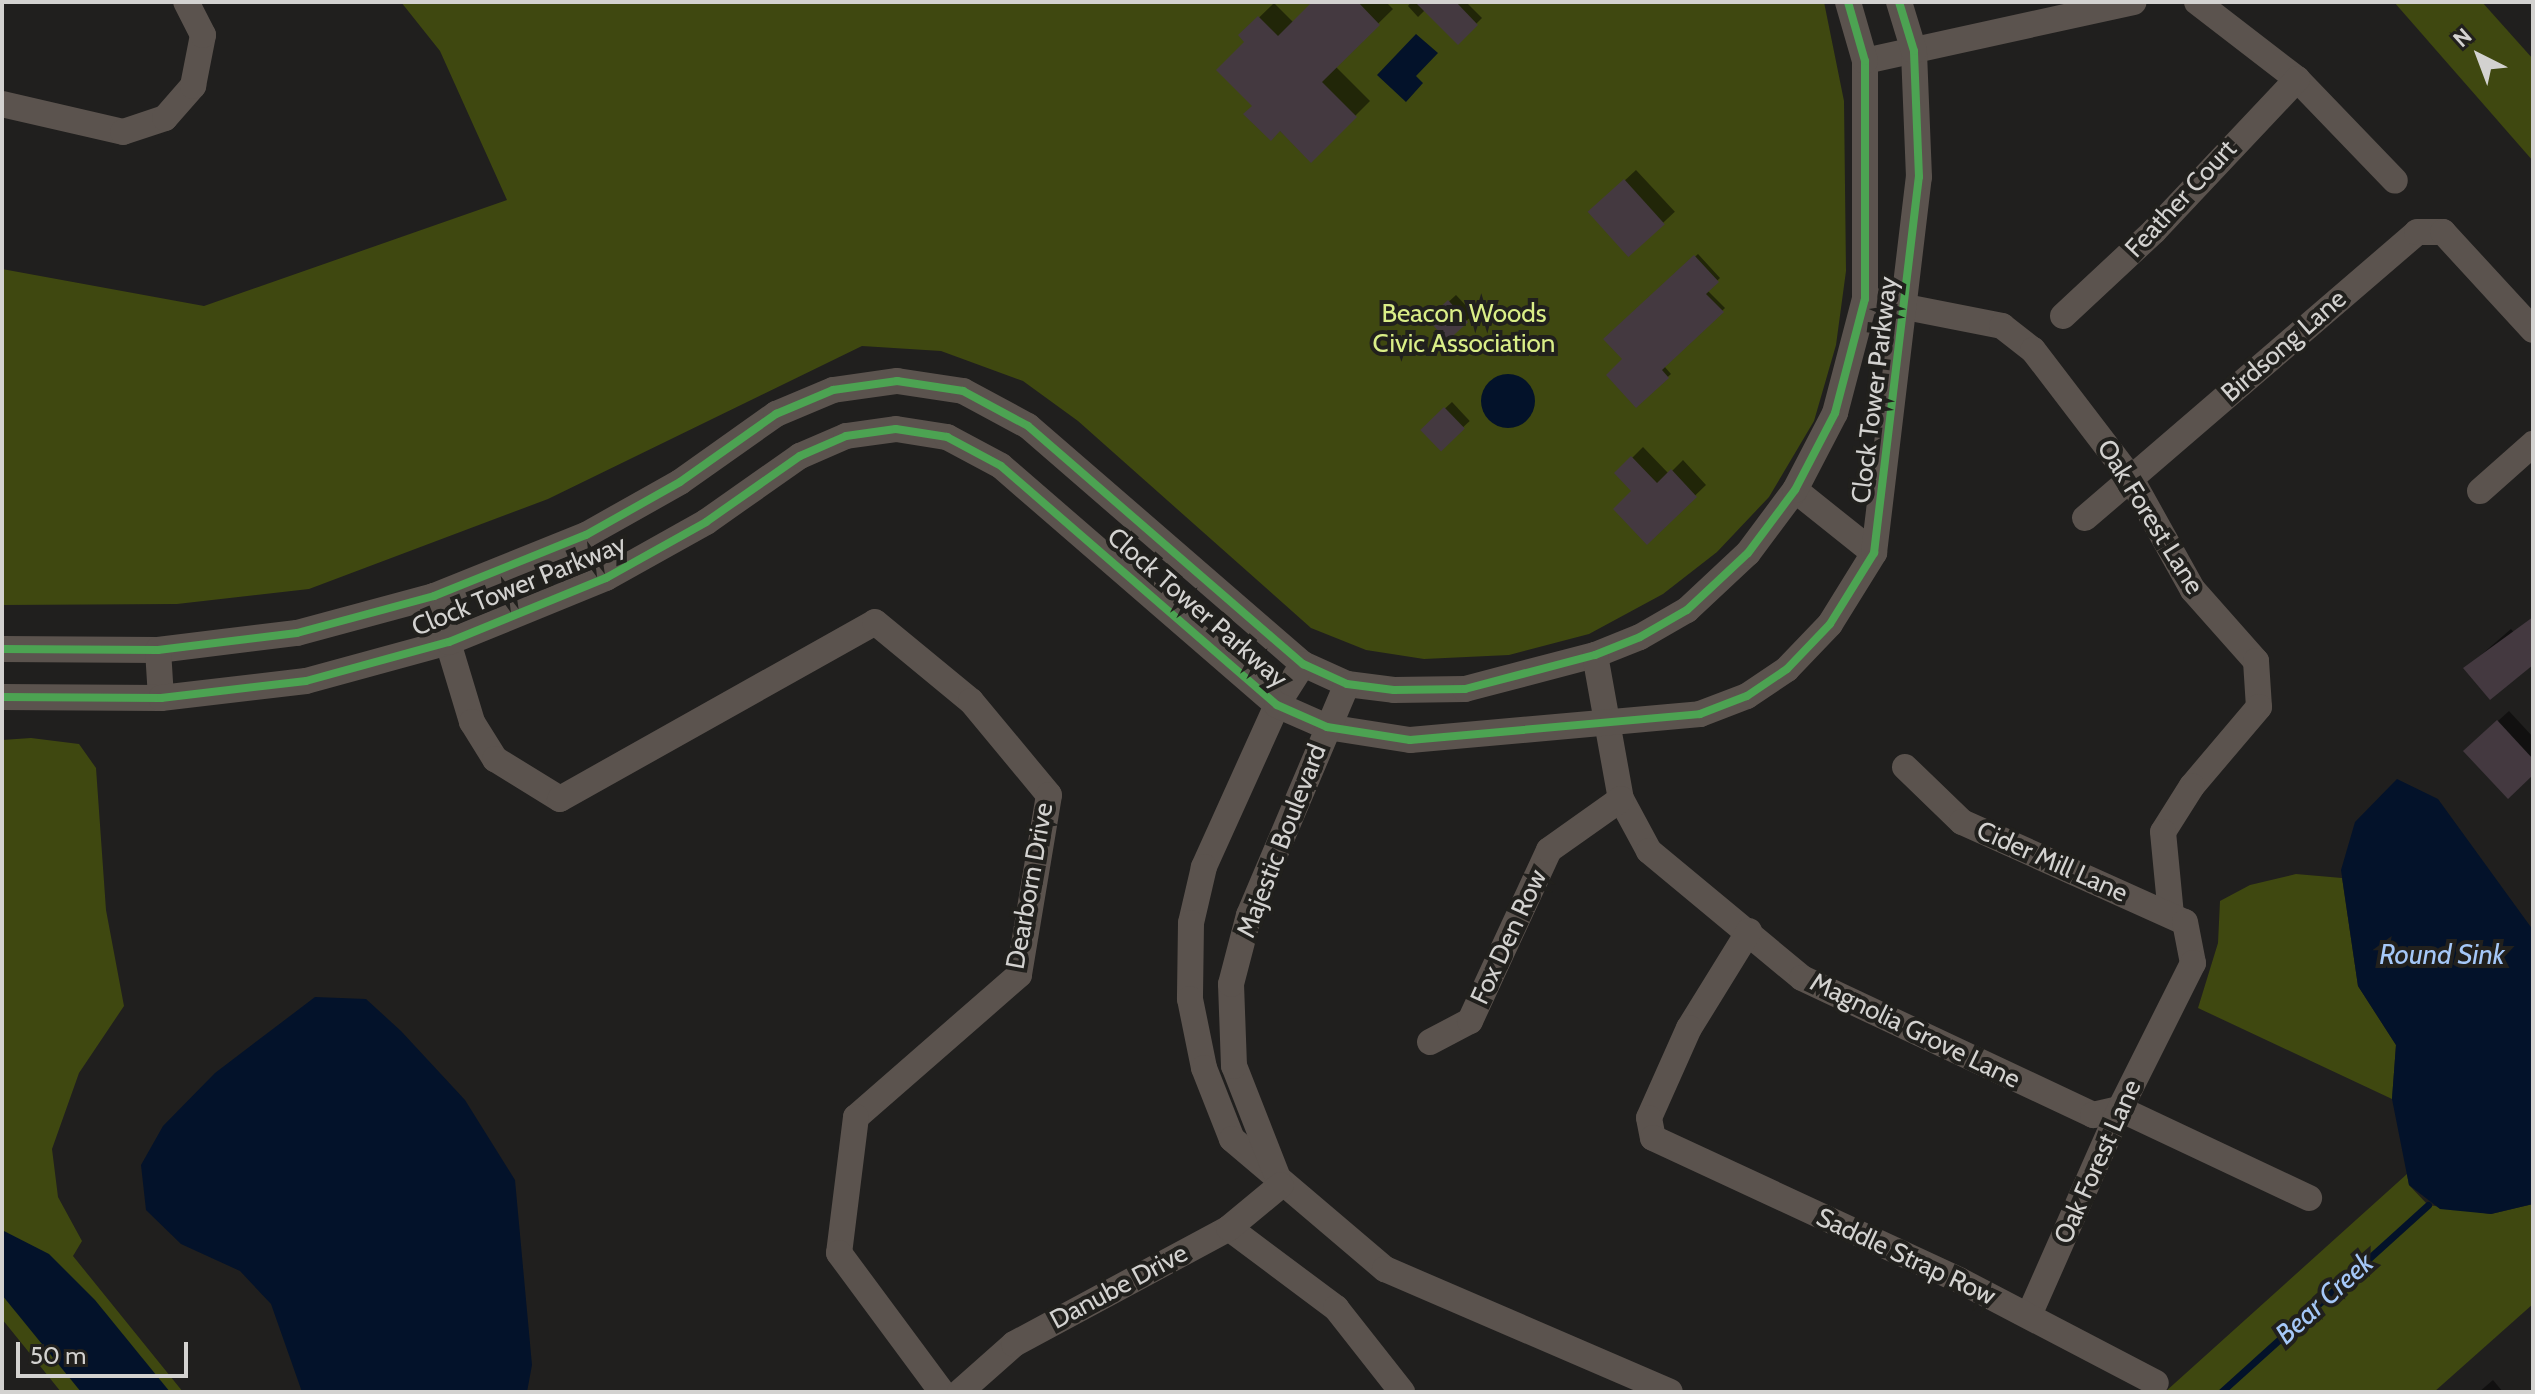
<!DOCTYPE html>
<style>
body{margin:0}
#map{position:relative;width:2535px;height:1394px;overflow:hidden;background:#201f1e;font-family:Cabin,sans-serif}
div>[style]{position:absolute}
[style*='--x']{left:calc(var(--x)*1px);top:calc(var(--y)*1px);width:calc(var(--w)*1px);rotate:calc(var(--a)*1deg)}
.green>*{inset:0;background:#3f4810}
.water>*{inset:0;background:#03122a}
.round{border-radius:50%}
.shadow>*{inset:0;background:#0007;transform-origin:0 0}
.stream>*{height:7px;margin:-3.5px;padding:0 3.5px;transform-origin:3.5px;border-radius:3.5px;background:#03122a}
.building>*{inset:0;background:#443940;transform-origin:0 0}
.minor>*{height:26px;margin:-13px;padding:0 13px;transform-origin:13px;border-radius:13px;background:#5b534e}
.cycleway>*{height:8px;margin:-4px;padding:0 4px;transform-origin:4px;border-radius:4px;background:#4ca352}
span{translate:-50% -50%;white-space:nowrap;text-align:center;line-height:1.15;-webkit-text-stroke:8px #21201d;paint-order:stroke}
.street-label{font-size:26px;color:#d3d2d0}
.park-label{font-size:26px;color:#daee87}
.water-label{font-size:28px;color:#a5c8f8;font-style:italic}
.frame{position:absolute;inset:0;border:4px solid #d3d2d0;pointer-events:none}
.north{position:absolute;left:2439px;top:16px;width:80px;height:80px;-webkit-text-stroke:6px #21201d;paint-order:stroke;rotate:318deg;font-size:22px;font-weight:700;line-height:32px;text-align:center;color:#d3d2d0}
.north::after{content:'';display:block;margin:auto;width:28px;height:36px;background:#d3d2d0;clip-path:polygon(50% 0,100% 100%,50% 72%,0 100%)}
.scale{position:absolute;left:16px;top:1342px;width:172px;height:36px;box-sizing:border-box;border:4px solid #d3d2d0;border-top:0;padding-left:10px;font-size:24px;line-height:28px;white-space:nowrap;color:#d3d2d0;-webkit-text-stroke:6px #21201d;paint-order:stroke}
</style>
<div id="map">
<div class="green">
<i style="clip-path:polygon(401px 2px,1824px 2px,1844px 101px,1846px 271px,1836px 345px,1814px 421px,1769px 497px,1717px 552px,1663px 594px,1589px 634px,1509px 655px,1424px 659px,1366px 650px,1311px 628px,1078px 421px,1023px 381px,941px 351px,862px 346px,548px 499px,309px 589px,177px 604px,2px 605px,2px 269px,204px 306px,507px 200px,440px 51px)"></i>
<i style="clip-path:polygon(2394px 2px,2482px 2px,2533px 59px,2533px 161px)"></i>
<i style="clip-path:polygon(31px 738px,79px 744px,96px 768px,106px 910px,124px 1006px,79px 1073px,52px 1149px,58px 1197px,82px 1241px,73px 1256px,183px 1392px,61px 1392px,2px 1319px,2px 740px)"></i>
<i style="clip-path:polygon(2296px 874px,2342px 878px,2358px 986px,2396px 1045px,2392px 1099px,2198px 1008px,2218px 943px,2220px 901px,2250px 885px)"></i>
<i style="clip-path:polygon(2407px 1174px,2409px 1185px,2428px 1205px,2491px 1214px,2533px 1204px,2533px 1304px,2434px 1392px,2165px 1392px)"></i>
</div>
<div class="water">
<i style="clip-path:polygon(1416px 34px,1438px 53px,1416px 76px,1423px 83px,1406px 102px,1377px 75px)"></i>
<i class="round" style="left:1481px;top:374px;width:54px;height:54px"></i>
<i style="clip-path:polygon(2397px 779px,2438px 799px,2533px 930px,2533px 1204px,2491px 1214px,2440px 1209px,2409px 1185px,2392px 1099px,2396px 1045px,2358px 986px,2341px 870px,2355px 822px)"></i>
<i style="clip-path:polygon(315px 997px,366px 999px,401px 1031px,465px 1100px,515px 1180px,532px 1365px,527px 1392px,302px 1392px,271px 1304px,240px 1271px,181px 1244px,146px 1210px,141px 1165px,163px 1126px,215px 1073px)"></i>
<i style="clip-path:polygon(2px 1230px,49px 1254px,95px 1300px,170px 1392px,81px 1392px,2px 1295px)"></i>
</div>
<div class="shadow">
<i style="clip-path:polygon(1315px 2px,1386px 2px,1393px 9px,1335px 66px,1370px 101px,1311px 160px,1254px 106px,1247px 42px,1241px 35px,1274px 3px,1294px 23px)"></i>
<i style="clip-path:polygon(1411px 2px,1466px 2px,1482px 18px,1458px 42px,1425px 10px,1418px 17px,1408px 6px)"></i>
<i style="left:1636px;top:170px;width:57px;height:62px;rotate:47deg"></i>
<i style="clip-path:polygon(1698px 254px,1720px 278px,1707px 290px,1725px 308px,1664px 366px,1671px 374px,1636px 405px,1625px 359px,1606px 339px)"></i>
<i style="left:1456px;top:295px;width:26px;height:35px;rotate:47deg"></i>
<i style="left:1452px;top:402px;width:26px;height:40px;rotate:47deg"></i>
<i style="clip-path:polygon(1643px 447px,1669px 474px,1683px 460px,1706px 485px,1647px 542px,1634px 491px,1617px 473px)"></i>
<i style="clip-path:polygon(2533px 619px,2533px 663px,2466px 668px,2511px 629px,2515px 634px)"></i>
<i style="clip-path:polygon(2509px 711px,2533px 737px,2533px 773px,2477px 740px)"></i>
<i style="clip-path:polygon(2493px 1380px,2503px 1392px,2479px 1392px)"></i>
</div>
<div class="stream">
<i style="--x:2221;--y:1392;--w:279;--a:-42.1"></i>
</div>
<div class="building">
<i style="clip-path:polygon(1312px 2px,1358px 2px,1380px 25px,1322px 82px,1357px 117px,1311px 163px,1280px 131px,1271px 141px,1243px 114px,1252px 106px,1216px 70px,1244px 42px,1238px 35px,1258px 16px,1278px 36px)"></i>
<i style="clip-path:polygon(1415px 2px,1456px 2px,1478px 25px,1458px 45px)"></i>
<i style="left:1624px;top:179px;width:61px;height:49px;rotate:48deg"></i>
<i style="clip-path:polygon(1694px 255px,1719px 282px,1706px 294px,1724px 312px,1662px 370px,1669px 378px,1636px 408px,1606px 375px,1622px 359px,1603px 339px)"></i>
<i style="left:1448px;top:300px;width:30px;height:28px;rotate:48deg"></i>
<i style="left:1444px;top:407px;width:30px;height:33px;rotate:46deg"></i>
<i style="clip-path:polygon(1631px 456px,1657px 483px,1671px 469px,1697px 497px,1647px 545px,1613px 509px,1631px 491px,1614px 473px)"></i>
<i style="clip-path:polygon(2533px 617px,2533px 665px,2490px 700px,2463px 668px)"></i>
<i style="clip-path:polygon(2497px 720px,2533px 759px,2533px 775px,2508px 799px,2463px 751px)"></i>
</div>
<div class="minor">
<i style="--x:2197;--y:2;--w:126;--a:37.6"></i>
<i style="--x:2297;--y:79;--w:141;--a:46.1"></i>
<i style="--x:1865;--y:61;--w:275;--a:-12.4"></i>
<i style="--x:2;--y:104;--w:124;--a:13"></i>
<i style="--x:123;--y:132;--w:44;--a:-18.4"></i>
<i style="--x:165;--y:118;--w:43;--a:-48.8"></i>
<i style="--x:193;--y:86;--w:52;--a:-78.9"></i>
<i style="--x:203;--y:35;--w:37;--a:-117"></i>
<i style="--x:1865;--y:299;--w:140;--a:11.1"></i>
<i style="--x:2002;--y:326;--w:39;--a:38"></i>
<i style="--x:2033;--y:350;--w:160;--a:52.6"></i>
<i style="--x:2130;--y:477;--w:129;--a:60.9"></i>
<i style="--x:2193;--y:590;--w:95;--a:48.4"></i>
<i style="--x:2256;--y:661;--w:46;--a:86.3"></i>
<i style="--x:2259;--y:707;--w:104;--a:130.3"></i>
<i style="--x:2192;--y:786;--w:54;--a:122.2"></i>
<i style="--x:2163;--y:832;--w:83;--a:84.5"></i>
<i style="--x:2063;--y:316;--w:125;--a:-43"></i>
<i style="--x:2154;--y:231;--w:209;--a:-46.7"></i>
<i style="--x:1795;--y:490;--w:101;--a:38.6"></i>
<i style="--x:2480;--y:491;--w:71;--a:-41.6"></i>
<i style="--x:2085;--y:518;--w:438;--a:-40.7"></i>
<i style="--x:2417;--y:232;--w:26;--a:0"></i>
<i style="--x:2443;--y:232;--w:133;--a:47.4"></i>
<i style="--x:434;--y:596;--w:132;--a:73.2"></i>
<i style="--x:472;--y:722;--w:44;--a:58.1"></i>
<i style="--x:495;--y:759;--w:76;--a:31.6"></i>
<i style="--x:560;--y:799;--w:361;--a:-29.3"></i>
<i style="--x:875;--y:622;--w:124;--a:39.5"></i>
<i style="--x:971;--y:701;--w:122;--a:50.3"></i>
<i style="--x:1049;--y:795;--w:182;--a:99.5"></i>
<i style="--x:1019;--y:975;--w:216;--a:138.9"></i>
<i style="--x:856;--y:1117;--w:137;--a:97.1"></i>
<i style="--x:839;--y:1253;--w:173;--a:53.5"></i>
<i style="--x:2;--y:649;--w:156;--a:0.4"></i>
<i style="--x:158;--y:650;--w:140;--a:-7"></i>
<i style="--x:297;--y:633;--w:142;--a:-15.1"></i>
<i style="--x:434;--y:596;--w:164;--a:-21.9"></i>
<i style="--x:586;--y:535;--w:108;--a:-29.4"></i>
<i style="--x:680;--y:482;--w:118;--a:-35.3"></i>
<i style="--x:776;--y:414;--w:62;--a:-22.8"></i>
<i style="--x:833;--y:390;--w:65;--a:-8"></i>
<i style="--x:897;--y:381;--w:67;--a:8.6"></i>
<i style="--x:963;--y:391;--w:74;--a:28.3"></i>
<i style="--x:1028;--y:426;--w:364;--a:40.9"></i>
<i style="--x:1303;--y:664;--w:48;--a:24.4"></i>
<i style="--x:1347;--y:684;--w:47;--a:7.3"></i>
<i style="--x:1394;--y:690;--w:71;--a:-0.8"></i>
<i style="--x:1465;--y:689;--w:134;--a:-14.7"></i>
<i style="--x:1595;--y:655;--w:48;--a:-21.8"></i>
<i style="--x:1640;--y:637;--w:54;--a:-29.9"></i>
<i style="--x:1687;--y:610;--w:83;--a:-43.1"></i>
<i style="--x:1748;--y:553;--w:79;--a:-53.3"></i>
<i style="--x:1795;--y:490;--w:87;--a:-62.5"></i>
<i style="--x:1835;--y:413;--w:118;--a:-75.3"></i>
<i style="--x:1865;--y:299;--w:238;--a:-90"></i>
<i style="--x:1865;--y:61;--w:61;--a:-106.1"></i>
<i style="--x:158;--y:650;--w:48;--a:86.4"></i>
<i style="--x:1595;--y:655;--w:146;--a:79.8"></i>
<i style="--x:1621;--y:799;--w:59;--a:61.7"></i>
<i style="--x:1649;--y:851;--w:199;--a:39.7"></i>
<i style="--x:1802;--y:978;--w:322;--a:25.2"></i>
<i style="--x:2093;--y:1115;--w:28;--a:-13"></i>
<i style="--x:2120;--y:1109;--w:209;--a:25.2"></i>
<i style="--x:1303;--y:664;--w:49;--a:122.4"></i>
<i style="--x:1277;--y:705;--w:178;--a:114.3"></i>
<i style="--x:1204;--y:867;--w:57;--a:103.1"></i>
<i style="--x:1191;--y:923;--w:76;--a:90.8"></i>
<i style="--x:1190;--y:999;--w:70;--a:78.5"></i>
<i style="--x:1204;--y:1068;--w:76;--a:68.5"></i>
<i style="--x:1232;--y:1139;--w:201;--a:40.4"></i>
<i style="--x:1385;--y:1269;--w:310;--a:23.3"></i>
<i style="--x:2;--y:697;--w:159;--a:0.4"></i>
<i style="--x:161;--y:698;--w:146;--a:-6.7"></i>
<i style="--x:306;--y:681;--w:148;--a:-15.3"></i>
<i style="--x:449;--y:642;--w:170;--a:-22.2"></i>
<i style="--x:606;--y:578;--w:115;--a:-29.2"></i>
<i style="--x:706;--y:522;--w:115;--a:-35.1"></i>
<i style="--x:800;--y:456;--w:50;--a:-23.5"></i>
<i style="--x:846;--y:436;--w:50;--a:-8"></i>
<i style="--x:896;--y:429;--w:52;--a:8.9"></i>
<i style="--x:947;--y:437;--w:61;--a:28.2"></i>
<i style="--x:1001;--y:466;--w:365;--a:40.9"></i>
<i style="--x:1277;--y:705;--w:55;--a:23.7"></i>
<i style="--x:1327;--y:727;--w:84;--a:8.9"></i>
<i style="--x:1410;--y:740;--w:291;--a:-5.1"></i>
<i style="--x:1700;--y:714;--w:50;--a:-21"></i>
<i style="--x:1747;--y:696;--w:48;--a:-34"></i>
<i style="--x:1787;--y:669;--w:62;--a:-46.3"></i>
<i style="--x:1830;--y:624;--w:84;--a:-58.2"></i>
<i style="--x:1874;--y:553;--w:379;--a:-83.2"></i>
<i style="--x:1919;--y:177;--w:126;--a:-92.3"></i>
<i style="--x:1914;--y:51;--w:51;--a:-107"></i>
<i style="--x:1905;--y:767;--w:79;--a:44"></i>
<i style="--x:1962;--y:822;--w:244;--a:24.2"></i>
<i style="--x:2185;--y:922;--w:42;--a:79"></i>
<i style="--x:2193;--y:963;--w:163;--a:116.6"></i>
<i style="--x:2120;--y:1109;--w:225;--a:113.8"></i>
<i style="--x:1749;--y:931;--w:114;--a:121.7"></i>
<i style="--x:1689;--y:1028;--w:98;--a:114"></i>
<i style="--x:1649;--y:1118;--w:20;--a:79"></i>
<i style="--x:1653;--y:1138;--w:337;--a:24.9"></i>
<i style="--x:1959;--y:1280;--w:222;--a:27.6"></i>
<i style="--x:1430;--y:1042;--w:45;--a:-27.7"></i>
<i style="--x:1470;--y:1021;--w:188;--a:-65.2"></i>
<i style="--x:1549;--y:850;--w:88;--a:-35.3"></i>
<i style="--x:1278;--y:1178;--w:120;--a:-111.4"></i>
<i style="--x:1234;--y:1066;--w:82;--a:-92.1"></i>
<i style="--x:1231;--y:984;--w:71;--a:-75.4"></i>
<i style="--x:1249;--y:915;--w:251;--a:-67"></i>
<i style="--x:1229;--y:1228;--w:134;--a:36.8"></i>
<i style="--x:1336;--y:1308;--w:107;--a:51.8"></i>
<i style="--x:960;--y:1392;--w:72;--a:-41.6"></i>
<i style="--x:1014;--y:1344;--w:244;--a:-28.3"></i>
<i style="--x:1229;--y:1228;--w:67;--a:-39.6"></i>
</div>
<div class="cycleway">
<i style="--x:2;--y:649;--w:156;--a:0.4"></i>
<i style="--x:158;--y:650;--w:140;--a:-7"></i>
<i style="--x:297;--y:633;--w:142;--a:-15.1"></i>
<i style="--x:434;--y:596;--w:164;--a:-21.9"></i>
<i style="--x:586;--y:535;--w:108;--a:-29.4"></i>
<i style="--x:680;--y:482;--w:118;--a:-35.3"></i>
<i style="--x:776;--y:414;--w:62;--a:-22.8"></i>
<i style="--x:833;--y:390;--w:65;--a:-8"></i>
<i style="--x:897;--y:381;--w:67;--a:8.6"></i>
<i style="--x:963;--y:391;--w:74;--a:28.3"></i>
<i style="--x:1028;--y:426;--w:364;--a:40.9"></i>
<i style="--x:1303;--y:664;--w:48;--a:24.4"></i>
<i style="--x:1347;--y:684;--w:47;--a:7.3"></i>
<i style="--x:1394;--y:690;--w:71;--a:-0.8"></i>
<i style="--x:1465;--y:689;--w:134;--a:-14.7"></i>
<i style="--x:1595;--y:655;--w:48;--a:-21.8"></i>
<i style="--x:1640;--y:637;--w:54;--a:-29.9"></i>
<i style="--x:1687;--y:610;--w:83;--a:-43.1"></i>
<i style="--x:1748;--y:553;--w:79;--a:-53.3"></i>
<i style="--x:1795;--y:490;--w:87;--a:-62.5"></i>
<i style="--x:1835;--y:413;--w:118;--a:-75.3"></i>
<i style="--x:1865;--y:299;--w:238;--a:-90"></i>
<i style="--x:1865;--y:61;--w:61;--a:-106.1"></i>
<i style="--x:2;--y:697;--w:159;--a:0.4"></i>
<i style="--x:161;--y:698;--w:146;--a:-6.7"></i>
<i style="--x:306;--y:681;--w:148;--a:-15.3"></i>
<i style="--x:449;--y:642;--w:170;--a:-22.2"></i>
<i style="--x:606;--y:578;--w:115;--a:-29.2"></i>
<i style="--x:706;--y:522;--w:115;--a:-35.1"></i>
<i style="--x:800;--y:456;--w:50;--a:-23.5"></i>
<i style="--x:846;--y:436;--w:50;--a:-8"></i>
<i style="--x:896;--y:429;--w:52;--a:8.9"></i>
<i style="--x:947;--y:437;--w:61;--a:28.2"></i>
<i style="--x:1001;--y:466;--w:365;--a:40.9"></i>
<i style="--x:1277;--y:705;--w:55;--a:23.7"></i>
<i style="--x:1327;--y:727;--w:84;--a:8.9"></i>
<i style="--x:1410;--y:740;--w:291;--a:-5.1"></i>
<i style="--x:1700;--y:714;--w:50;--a:-21"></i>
<i style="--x:1747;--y:696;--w:48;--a:-34"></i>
<i style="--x:1787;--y:669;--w:62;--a:-46.3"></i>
<i style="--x:1830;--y:624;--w:84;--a:-58.2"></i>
<i style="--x:1874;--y:553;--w:379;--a:-83.2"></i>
<i style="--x:1919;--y:177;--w:126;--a:-92.3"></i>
<i style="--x:1914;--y:51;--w:51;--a:-107"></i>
</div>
<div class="street-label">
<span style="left:2181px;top:199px;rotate:-47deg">Feather Court</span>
<span style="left:2284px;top:346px;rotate:-41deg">Birdsong Lane</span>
<span style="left:1875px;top:390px;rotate:-83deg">Clock Tower Parkway</span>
<span style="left:2150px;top:517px;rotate:58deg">Oak Forest Lane</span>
<span style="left:519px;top:586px;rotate:-22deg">Clock Tower Parkway</span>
<span style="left:1197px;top:608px;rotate:41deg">Clock Tower Parkway</span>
<span style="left:1282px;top:841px;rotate:-69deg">Majestic Boulevard</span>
<span style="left:2052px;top:862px;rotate:24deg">Cider Mill Lane</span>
<span style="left:1030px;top:886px;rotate:-80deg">Dearborn Drive</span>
<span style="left:1509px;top:937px;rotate:-65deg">Fox Den Row</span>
<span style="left:1915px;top:1031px;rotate:26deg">Magnolia Grove Lane</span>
<span style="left:2098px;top:1162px;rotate:-66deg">Oak Forest Lane</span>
<span style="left:1906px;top:1257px;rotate:25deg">Saddle Strap Row</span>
<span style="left:1119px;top:1287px;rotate:-28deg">Danube Drive</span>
</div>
<div class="park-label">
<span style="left:1464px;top:329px">Beacon Woods<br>Civic Association</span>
</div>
<div class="water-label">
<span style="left:2442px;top:954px">Round Sink</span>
<span style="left:2324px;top:1298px;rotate:-42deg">Bear Creek</span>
</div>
<div class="frame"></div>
<div class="north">N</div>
<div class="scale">50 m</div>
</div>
